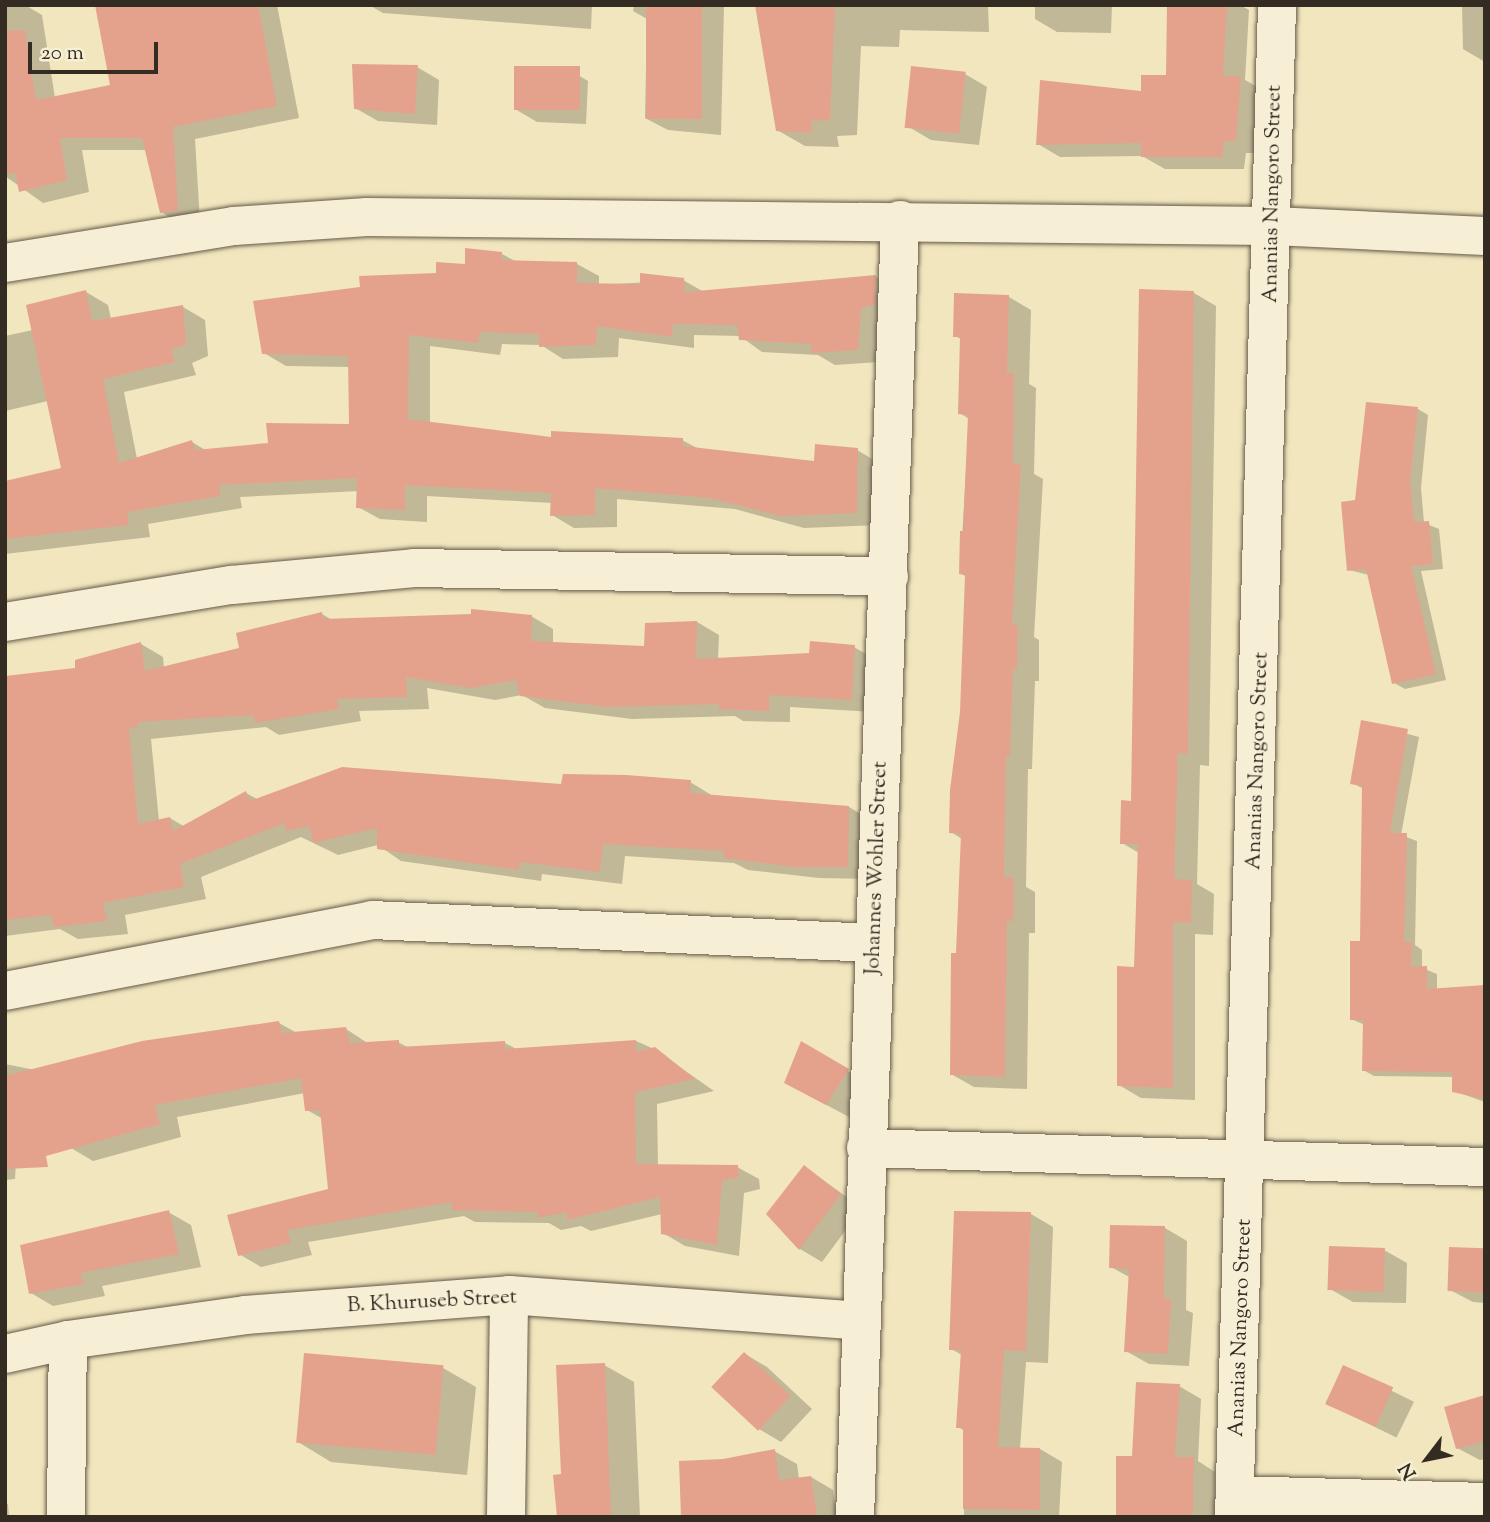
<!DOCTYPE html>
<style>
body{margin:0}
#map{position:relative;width:1490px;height:1522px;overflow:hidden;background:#f2e6be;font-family:"Sorts Mill Goudy",serif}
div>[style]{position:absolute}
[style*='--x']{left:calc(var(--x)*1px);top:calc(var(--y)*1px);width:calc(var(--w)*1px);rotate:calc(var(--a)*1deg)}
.shadow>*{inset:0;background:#0003;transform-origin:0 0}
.building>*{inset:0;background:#e4a28d;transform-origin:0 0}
.roads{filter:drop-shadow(0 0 2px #645a49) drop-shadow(0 0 2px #645a49)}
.street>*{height:38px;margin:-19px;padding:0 19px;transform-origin:19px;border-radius:19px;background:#f7efd5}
span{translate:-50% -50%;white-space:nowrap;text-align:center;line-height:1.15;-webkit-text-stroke:5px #f7efd5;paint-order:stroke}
.street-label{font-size:21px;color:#342c22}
.frame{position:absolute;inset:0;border:7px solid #342c22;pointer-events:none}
.north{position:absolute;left:1392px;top:1424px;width:70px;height:70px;-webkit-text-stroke:5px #f7efd5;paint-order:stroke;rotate:238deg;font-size:19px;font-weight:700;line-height:28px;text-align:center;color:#342c22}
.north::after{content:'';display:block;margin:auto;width:24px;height:32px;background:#342c22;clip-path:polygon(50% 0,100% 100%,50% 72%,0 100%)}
.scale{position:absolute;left:28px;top:42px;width:130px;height:32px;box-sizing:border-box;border:4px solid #342c22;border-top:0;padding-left:9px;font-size:21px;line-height:24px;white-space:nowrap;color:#342c22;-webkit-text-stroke:5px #f7efd5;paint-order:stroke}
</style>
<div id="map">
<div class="shadow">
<i style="clip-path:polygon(5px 5px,25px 5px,42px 15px,55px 98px,112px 86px,96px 5px,277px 5px,299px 118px,195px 139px,200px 222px,184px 225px,161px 212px,147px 150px,82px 150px,89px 192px,43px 203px,5px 176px)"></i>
<i style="clip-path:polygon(369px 5px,592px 5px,591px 29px,383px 13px)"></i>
<i style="clip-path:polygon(634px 5px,724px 5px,721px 135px,668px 130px,645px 118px,647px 19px,633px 11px)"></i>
<i style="clip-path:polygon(757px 5px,988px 5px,989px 32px,900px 30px,899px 47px,861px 46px,857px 135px,837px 136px,839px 147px,805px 146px,777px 130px)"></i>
<i style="clip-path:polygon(1035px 5px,1112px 5px,1111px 33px,1057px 32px,1035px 19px)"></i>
<i style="clip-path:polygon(1169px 5px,1240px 5px,1249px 10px,1245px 80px,1263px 90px,1258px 153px,1246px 153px,1244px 169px,1165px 169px,1142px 156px,1060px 157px,1038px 144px,1168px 77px)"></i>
<i style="clip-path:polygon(1462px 5px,1485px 5px,1485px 62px,1463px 49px)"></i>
<i style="clip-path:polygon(417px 67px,439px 80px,437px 125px,378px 121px,355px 108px)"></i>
<i style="clip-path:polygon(566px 68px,588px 81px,586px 124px,537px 122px,515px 109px)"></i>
<i style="clip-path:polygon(965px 74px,987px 87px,979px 145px,931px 140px,909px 127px)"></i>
<i style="clip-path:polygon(502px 254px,517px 262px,577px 264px,599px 276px,599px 285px,683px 280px,704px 292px,876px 277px,898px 290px,879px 362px,835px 365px,818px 355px,762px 352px,740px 336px,694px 335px,694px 348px,619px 338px,618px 357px,563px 359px,541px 345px,502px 344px,500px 355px,430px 346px,430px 423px,553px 439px,682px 440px,699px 449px,815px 463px,857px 450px,879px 463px,879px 525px,804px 528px,735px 509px,617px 499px,617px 527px,574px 528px,552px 515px,552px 503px,427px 496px,427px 522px,380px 519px,358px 507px,359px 491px,240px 497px,242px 508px,148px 524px,150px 537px,5px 554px,5px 482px,63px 469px,48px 401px,5px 411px,5px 336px,33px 330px,86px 292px,108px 305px,111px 319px,183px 307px,205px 320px,208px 356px,192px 363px,196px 375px,124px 392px,137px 459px,192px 442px,207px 451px,270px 444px,351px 426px,350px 367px,286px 366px,264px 353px,362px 288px,438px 275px)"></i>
<i style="clip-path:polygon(1194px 293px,1216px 306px,1209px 766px,1200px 765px,1197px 884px,1214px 894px,1213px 935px,1195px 934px,1195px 1100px,1141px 1098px,1119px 1085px,1136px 968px,1139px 853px,1122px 843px,1133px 802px)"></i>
<i style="clip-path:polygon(956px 295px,1009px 297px,1031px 310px,1029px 384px,1036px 388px,1034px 474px,1043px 479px,1034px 637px,1039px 640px,1039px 681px,1035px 681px,1032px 769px,1028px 769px,1026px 887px,1035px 892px,1035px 933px,1029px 933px,1027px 1089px,974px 1087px,951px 1074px,962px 839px,951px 832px,961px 712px,967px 577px,960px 573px,969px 419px,960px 413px,961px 339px,955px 336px)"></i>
<i style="clip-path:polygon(1418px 409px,1428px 415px,1421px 488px,1424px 523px,1439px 529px,1443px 569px,1421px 571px,1446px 680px,1405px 689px,1394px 683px,1369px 575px,1349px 570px,1357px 502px)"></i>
<i style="clip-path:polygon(322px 614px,332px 620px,531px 616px,553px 629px,553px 644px,646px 648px,697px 622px,719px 635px,718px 659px,811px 655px,854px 647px,876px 660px,874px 712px,790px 707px,790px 722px,743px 721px,735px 716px,632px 719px,545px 708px,522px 695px,495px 700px,427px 688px,429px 709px,359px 711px,361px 721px,279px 735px,266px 727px,151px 739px,159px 821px,170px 818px,185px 827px,246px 793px,259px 800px,690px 782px,713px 796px,849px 807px,871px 820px,870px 879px,819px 878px,748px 870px,734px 863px,625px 856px,622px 884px,542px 874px,541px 881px,401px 861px,378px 845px,338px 855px,301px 837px,201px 877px,206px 899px,125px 915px,128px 934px,78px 939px,60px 929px,5px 936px,5px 678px,77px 669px,141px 644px,163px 657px,164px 668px,241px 650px)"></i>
<i style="clip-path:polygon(1363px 722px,1419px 737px,1401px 835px,1417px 841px,1415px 945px,1422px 950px,1422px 968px,1437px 974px,1437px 991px,1485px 993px,1485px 1102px,1454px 1091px,1454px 1077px,1374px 1076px,1363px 1070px,1365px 1025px,1351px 1019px,1362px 943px,1364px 789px,1352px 783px)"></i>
<i style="clip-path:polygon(279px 1023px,297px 1033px,346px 1029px,369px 1044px,398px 1042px,409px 1048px,505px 1043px,518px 1050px,636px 1041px,654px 1049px,714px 1091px,657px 1104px,658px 1166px,737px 1167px,759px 1179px,760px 1189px,744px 1193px,739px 1256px,685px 1246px,663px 1233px,662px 1214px,591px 1231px,581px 1226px,561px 1230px,549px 1223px,475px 1222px,464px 1216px,308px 1242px,312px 1255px,261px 1267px,239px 1254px,330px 1190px,323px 1119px,307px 1110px,305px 1093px,177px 1117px,181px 1137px,93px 1161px,71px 1148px,17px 1144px,15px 1179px,5px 1180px,5px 1064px,35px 1070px)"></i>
<i style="clip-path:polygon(801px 1044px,870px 1084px,849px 1117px,808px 1095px)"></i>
<i style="clip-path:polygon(805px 1167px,862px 1208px,822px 1262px,800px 1249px,768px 1214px)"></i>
<i style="clip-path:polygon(168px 1212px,191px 1225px,201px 1267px,102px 1286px,105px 1296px,53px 1306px,31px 1293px)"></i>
<i style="clip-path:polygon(1031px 1214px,1053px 1227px,1048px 1363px,1026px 1362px,1020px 1449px,1040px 1449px,1062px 1462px,1059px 1517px,964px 1517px,965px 1431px,958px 1427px,962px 1355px,951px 1349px)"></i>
<i style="clip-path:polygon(1165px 1228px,1187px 1241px,1186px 1310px,1193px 1313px,1189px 1366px,1149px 1364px,1126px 1351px,1131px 1278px,1111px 1267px)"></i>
<i style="clip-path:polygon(1384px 1250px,1407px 1263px,1406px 1303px,1353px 1302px,1330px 1289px)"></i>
<i style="clip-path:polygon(1485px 1250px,1485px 1303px,1473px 1302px,1450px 1290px)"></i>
<i style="clip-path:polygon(745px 1354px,767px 1367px,812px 1409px,781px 1442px,759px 1429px)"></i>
<i style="clip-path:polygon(306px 1355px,443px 1368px,476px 1387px,467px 1475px,331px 1462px,298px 1442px)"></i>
<i style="clip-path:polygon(604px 1365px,634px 1382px,640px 1517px,558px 1517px,563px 1476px)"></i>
<i style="left:1343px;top:1367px;width:79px;height:40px;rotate:26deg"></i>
<i style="clip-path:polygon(1179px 1386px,1201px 1399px,1198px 1461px,1215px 1472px,1215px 1517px,1117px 1517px,1134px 1458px)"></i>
<i style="clip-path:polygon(1485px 1397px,1485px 1459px,1480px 1460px,1457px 1448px)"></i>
<i style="clip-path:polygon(774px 1451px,797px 1464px,799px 1479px,811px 1477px,833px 1490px,837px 1517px,682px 1517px,723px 1461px)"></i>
<i style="clip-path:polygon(5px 1502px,8px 1504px,9px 1517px,5px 1517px)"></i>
</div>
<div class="building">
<i style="clip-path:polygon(95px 5px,258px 5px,277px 106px,173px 127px,178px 210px,160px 213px,142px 138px,60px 138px,67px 180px,19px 192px,15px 173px,5px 174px,5px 31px,25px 30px,36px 100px,110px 85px)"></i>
<i style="left:646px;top:5px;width:56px;height:114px"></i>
<i style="clip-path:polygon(755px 5px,835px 5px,830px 120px,811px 121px,812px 133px,776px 131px)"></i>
<i style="clip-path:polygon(1167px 5px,1227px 5px,1223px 76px,1241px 76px,1236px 141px,1224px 141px,1222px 157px,1141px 157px,1141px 143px,1036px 145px,1040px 80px,1141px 91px,1141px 75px,1166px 75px)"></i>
<i style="clip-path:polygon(352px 64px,418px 65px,415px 114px,354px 109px)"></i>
<i style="left:514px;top:66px;width:66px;height:44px"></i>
<i style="left:911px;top:66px;width:55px;height:62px;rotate:6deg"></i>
<i style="clip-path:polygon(465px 248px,502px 252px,502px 260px,577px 262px,577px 283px,640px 284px,640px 273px,684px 278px,685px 292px,876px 275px,875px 304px,861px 308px,858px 350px,811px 353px,812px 344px,739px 340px,737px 325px,673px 324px,672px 337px,597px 326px,596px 345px,539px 347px,539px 334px,480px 332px,478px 343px,409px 335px,408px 419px,551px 437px,551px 431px,683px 438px,683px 446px,814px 461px,815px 444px,858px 448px,857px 513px,780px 516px,711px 498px,595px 488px,595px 515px,550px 516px,551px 493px,405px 485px,405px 510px,356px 508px,357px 478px,219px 485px,220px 496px,127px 512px,129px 525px,5px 539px,5px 481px,61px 468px,26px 305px,86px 290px,92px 321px,183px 305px,186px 344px,171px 350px,175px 362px,103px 379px,119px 463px,192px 440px,195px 450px,268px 443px,266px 423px,349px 424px,348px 356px,262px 354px,253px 301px,360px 287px,359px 276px,436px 273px,436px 262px,465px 264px)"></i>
<i style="clip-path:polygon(1139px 289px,1194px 291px,1188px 754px,1178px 753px,1174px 879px,1192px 880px,1191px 923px,1173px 922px,1173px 1088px,1117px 1086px,1117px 966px,1134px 967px,1138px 844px,1120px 844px,1121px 800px,1131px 801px)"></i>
<i style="clip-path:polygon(954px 293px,1009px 295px,1007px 373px,1014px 373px,1013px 464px,1021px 464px,1012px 625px,1018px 625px,1017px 669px,1013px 669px,1010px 757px,1006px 757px,1004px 877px,1014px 878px,1013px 921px,1007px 921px,1005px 1077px,950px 1075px,951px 953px,956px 953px,961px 834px,949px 833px,950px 790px,960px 712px,965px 575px,959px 574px,960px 531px,963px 531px,968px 415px,958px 414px,960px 337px,953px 337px)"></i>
<i style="clip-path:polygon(1366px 402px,1418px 407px,1410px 481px,1414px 522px,1429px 521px,1433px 564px,1411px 566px,1436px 674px,1392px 684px,1366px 569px,1347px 571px,1341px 502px,1355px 500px)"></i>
<i style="clip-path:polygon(471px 609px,532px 615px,531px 641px,644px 646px,645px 623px,697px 621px,696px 659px,809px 653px,810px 641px,855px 645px,852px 700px,769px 695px,769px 711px,719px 709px,719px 704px,608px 707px,520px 696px,516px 680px,471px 688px,406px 677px,407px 697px,337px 699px,339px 709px,255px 723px,253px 715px,138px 722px,138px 728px,129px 727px,138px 824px,170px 817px,173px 831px,246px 791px,250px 801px,342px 767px,561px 784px,563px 774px,626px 775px,691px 780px,690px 793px,849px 806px,848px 867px,795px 867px,724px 858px,724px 851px,603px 844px,600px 872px,520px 862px,519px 870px,377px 849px,377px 828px,314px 843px,309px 826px,286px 831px,285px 823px,180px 864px,184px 887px,103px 903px,107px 921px,54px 927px,51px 915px,5px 920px,5px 676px,75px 668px,75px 660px,141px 642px,145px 671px,239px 648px,236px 633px,322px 612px,323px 619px,471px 614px)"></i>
<i style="clip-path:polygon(1361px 720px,1408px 729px,1390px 833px,1407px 833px,1404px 942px,1412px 942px,1411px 967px,1427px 966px,1427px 989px,1485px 985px,1485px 1099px,1452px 1092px,1452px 1072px,1362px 1071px,1363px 1020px,1350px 1020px,1350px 941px,1360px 941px,1362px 786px,1350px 784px)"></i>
<i style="clip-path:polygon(279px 1021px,282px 1033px,346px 1027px,350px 1043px,399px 1040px,399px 1047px,505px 1041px,505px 1049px,636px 1040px,636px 1052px,655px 1047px,695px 1079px,635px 1092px,636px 1164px,738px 1165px,739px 1177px,722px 1181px,717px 1245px,661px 1234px,660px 1197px,567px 1220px,567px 1212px,537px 1218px,538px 1212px,452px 1210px,452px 1202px,287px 1230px,291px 1243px,238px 1256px,227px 1215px,328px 1189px,320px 1110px,305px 1111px,301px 1078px,155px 1105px,160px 1124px,46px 1156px,48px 1167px,5px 1169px,5px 1076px,142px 1041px)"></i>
<i style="clip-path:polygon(801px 1041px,849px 1069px,826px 1105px,784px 1083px)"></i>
<i style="clip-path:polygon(804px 1165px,841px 1194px,799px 1250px,766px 1214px)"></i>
<i style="clip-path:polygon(169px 1210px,179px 1254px,80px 1273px,84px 1284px,29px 1294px,20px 1245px)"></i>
<i style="clip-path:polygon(954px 1211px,1031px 1212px,1026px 1351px,1004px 1350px,998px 1447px,1040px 1448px,1040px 1510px,963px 1509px,963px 1428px,956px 1428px,961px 1350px,949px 1350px)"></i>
<i style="clip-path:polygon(1110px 1225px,1165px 1226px,1164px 1298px,1171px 1299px,1168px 1354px,1124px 1352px,1129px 1269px,1109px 1268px)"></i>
<i style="left:1329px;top:1246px;width:56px;height:44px;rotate:2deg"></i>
<i style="left:1449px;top:1247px;width:36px;height:44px;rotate:2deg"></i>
<i style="left:744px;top:1352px;width:64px;height:48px;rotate:43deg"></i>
<i style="left:304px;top:1353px;width:140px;height:90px;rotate:5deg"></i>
<i style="clip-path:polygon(605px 1363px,611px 1517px,557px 1517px,553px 1475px,561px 1474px,556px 1365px)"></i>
<i style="left:1343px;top:1365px;width:55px;height:43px;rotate:24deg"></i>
<i style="clip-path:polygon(1136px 1382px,1180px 1384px,1175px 1457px,1194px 1457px,1193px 1517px,1116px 1517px,1116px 1456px,1132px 1456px)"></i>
<i style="clip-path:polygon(1485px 1395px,1485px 1441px,1456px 1449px,1444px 1407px)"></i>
<i style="clip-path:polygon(775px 1449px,779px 1480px,811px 1476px,817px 1517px,681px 1517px,679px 1461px,723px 1459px)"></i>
</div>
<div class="roads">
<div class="street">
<i style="--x:5;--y:263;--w:232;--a:-9.2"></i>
<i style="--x:234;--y:226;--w:133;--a:-3.9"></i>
<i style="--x:367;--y:217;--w:906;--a:0.57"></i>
<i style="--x:1273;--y:226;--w:212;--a:2.7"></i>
<i style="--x:5;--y:622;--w:230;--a:-9.3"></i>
<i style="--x:232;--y:585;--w:183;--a:-5.3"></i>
<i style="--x:414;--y:568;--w:475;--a:1"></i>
<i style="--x:5;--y:991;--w:374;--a:-10.9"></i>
<i style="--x:372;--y:920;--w:502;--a:2.63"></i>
<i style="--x:866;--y:1148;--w:619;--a:1.76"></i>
<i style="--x:5;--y:1354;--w:65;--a:-12.5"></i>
<i style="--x:68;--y:1340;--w:179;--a:-8"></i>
<i style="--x:245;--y:1315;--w:265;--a:-4.3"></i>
<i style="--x:509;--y:1295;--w:353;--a:4.2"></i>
<i style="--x:1235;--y:1495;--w:250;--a:1.6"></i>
<i style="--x:66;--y:1517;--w:177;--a:-89.4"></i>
<i style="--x:506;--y:1517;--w:222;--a:-89.2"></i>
<i style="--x:855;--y:1517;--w:1298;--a:-88.01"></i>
<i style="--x:1234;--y:1517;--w:1513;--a:-88.37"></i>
</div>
</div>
<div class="street-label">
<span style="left:1273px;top:194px;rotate:-89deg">Ananias Nangoro Street</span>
<span style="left:1258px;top:761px;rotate:-88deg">Ananias Nangoro Street</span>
<span style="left:877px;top:868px;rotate:-88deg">Johannes Wohler Street</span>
<span style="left:432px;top:1302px;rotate:-3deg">B. Khuruseb Street</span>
<span style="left:1241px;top:1328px;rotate:-88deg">Ananias Nangoro Street</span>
</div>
<div class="frame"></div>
<div class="north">N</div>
<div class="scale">20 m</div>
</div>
